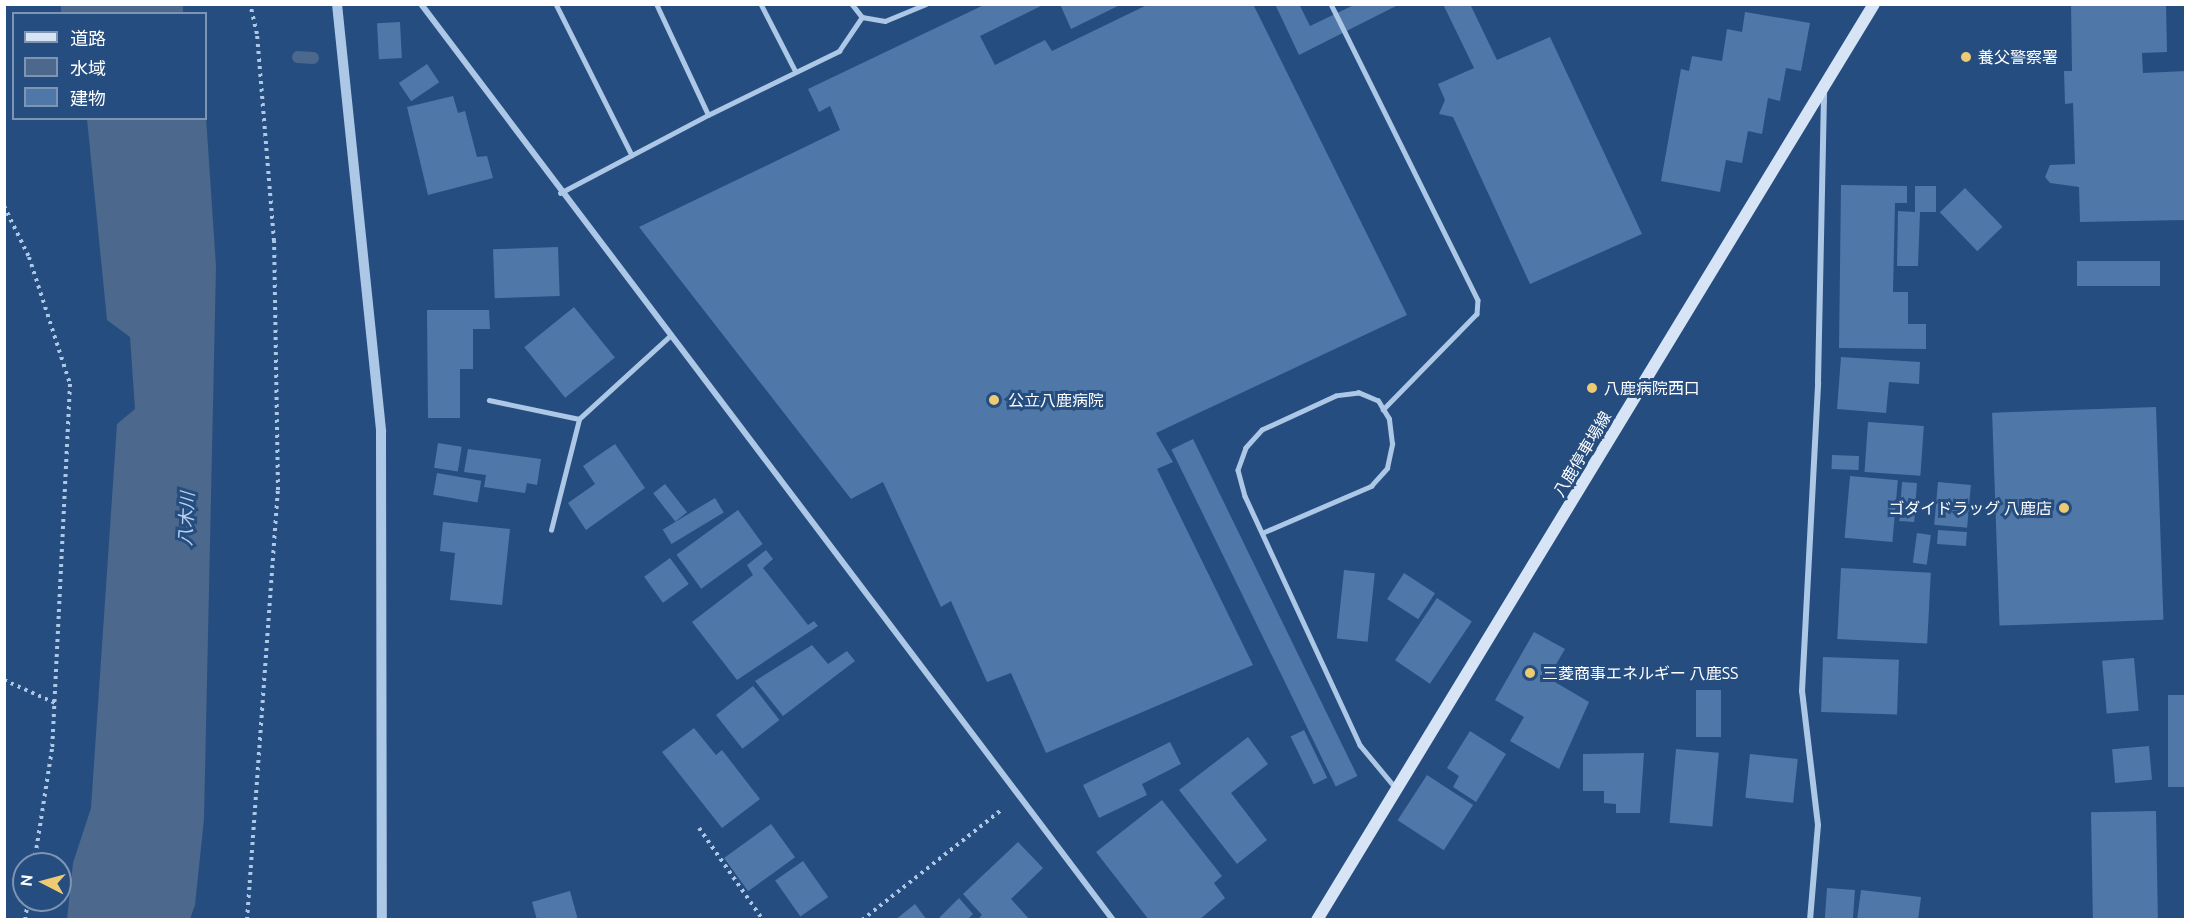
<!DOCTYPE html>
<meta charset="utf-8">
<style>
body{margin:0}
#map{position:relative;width:2190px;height:924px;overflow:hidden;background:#264d7f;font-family:Ubuntu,"Noto Sans JP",sans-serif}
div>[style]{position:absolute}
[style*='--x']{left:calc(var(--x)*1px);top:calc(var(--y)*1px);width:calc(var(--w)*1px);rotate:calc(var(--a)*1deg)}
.water>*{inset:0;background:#4c688c;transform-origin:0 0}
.stream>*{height:12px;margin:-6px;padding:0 6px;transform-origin:6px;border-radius:6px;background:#4c688c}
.building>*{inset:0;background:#4f77a8;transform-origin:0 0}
.path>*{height:4px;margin-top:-2px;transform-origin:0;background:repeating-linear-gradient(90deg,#adc7e6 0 3px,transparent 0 7.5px)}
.service>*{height:4.5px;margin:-2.25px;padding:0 2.25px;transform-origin:2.25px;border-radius:2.25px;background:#adc7e6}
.minor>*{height:6px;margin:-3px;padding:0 3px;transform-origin:3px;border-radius:3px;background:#adc7e6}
.tertiary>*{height:10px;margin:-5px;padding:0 5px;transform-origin:5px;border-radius:5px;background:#adc7e6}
.secondary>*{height:12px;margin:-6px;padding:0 6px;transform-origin:6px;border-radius:6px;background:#d6e4f5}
.dots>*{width:16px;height:16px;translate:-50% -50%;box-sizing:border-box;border:3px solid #264d7f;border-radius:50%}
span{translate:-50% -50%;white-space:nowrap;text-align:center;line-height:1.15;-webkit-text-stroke:6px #264d7f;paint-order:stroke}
.poi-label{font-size:16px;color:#fff}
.left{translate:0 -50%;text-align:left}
.right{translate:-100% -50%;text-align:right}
.street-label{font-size:16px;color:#fff}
.water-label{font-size:18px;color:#b8d1ed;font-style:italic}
.frame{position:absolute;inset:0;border:6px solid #fff;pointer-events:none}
.legend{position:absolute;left:12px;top:12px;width:195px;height:108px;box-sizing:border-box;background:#264d7f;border:2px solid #7d94b2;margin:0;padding:8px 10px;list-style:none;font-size:18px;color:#fff}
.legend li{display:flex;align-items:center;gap:12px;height:30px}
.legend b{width:30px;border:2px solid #7d94b2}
.north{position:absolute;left:12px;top:852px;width:60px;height:60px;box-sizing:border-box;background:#264d7f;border:2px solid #7d94b2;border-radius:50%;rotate:276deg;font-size:16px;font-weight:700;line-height:24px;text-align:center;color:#fff}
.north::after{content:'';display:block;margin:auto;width:21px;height:27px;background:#eecb72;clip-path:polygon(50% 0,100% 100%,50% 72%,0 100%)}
</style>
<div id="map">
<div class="water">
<i style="left:61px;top:5px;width:122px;height:8px"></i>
<i style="clip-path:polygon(206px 117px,216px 266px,204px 819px,195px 905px,190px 919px,67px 919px,73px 863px,91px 808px,117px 424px,135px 409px,130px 337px,107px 320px,87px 119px)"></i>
</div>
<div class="stream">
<i style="--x:298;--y:57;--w:15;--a:4"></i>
</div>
<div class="building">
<i style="clip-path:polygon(986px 4px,1045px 4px,980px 36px,995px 65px,1045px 40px,1052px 51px,1149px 4px,1253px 4px,1407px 315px,1156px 433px,1173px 462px,1157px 469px,1253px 665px,1046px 753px,1011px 673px,987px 682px,951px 601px,941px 607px,883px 482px,851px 499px,639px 227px,840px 130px,830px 106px,819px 112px,808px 89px)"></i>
<i style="clip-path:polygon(1060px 4px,1122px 4px,1071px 29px)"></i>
<i style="clip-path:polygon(1275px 4px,1299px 4px,1310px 26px,1356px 4px,1400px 4px,1299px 55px)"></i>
<i style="clip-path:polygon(1443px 4px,1470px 4px,1497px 60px,1550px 37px,1642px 234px,1530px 284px,1453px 117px,1439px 114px,1445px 100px,1438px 84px,1474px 68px)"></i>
<i style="clip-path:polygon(2071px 4px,2166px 4px,2167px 52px,2142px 53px,2143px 73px,2186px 71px,2186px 220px,2080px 222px,2079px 187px,2050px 183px,2045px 177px,2050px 165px,2075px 164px,2073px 103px,2065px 104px,2064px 71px,2072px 71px)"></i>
<i style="clip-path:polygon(1745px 12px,1810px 23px,1801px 71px,1786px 68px,1780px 101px,1768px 98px,1762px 134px,1748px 131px,1742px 163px,1726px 160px,1720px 192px,1661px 181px,1681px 69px,1689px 71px,1692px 56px,1722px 61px,1727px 29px,1742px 32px)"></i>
<i style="left:400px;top:22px;width:36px;height:23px;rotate:87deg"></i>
<i style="left:427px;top:64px;width:22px;height:34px;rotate:56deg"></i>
<i style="clip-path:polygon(453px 96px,458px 113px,465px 111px,477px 157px,487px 156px,493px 178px,428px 195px,407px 107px)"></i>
<i style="clip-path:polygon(1841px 185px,1907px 186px,1907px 203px,1895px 203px,1893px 292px,1908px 292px,1908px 324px,1926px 324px,1926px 349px,1839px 348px)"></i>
<i style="clip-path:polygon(1915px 186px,1936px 186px,1936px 212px,1920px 212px,1918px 266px,1897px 266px,1898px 211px,1915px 212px)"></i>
<i style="left:1965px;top:188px;width:54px;height:35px;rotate:46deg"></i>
<i style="left:558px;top:247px;width:49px;height:65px;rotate:88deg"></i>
<i style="left:2160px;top:261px;width:25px;height:83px;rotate:90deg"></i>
<i style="left:574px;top:307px;width:65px;height:64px;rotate:51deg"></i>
<i style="clip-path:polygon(427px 310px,489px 310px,490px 329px,473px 329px,473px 369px,460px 369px,460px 418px,428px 418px)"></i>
<i style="clip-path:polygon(1841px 357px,1920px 362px,1919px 384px,1889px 382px,1886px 413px,1837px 409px)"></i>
<i style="left:2156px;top:407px;width:213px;height:164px;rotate:88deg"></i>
<i style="left:1868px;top:422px;width:56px;height:50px;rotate:4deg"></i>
<i style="left:1193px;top:439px;width:375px;height:24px;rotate:64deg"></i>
<i style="left:438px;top:443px;width:24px;height:25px;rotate:9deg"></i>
<i style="clip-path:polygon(615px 444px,645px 488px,586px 530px,568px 503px,595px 484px,583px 466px)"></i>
<i style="clip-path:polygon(468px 449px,541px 459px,537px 485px,527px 483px,525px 493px,484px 487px,486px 475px,464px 472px)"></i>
<i style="left:1832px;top:455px;width:27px;height:14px;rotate:2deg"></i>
<i style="left:437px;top:473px;width:45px;height:22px;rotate:10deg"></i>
<i style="left:1850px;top:476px;width:48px;height:62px;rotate:5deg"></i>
<i style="left:1902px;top:482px;width:15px;height:39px;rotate:4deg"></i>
<i style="left:1938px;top:482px;width:33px;height:43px;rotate:5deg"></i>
<i style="left:665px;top:484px;width:36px;height:15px;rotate:52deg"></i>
<i style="left:715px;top:498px;width:17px;height:61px;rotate:59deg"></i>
<i style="left:738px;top:510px;width:42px;height:76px;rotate:54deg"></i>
<i style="clip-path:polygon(443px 522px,510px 529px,502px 605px,450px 600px,455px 553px,440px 551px)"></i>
<i style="left:1938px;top:530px;width:29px;height:14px;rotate:4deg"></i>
<i style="left:1917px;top:533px;width:14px;height:30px;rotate:8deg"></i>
<i style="clip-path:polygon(766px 550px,773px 559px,763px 568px,808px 625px,814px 621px,818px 626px,737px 680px,692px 622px,753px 575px,747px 565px)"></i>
<i style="left:670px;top:558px;width:32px;height:32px;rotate:54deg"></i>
<i style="left:1841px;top:568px;width:90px;height:71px;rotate:3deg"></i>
<i style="left:1344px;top:570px;width:31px;height:69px;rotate:6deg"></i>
<i style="left:1404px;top:573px;width:37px;height:31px;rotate:33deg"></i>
<i style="left:1437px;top:598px;width:42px;height:75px;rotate:34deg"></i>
<i style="clip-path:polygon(1534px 632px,1565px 649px,1548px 678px,1589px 702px,1559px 769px,1510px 741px,1524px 717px,1495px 700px)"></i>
<i style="clip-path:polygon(812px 645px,828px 664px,847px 651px,855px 661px,783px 716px,755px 681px)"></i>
<i style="left:1823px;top:657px;width:76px;height:55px;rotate:2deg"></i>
<i style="left:2134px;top:658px;width:53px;height:32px;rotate:85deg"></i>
<i style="left:753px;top:686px;width:43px;height:47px;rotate:52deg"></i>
<i style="left:1721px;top:690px;width:47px;height:25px;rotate:90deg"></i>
<i style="left:2168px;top:695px;width:18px;height:92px"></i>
<i style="clip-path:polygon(694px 728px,716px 755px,722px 750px,760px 799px,722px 828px,662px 752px)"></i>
<i style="left:1304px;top:730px;width:53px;height:15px;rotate:64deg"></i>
<i style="clip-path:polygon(1470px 731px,1506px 754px,1476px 802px,1453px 787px,1459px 776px,1447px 768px)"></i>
<i style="clip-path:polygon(1248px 737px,1268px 764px,1231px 793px,1267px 840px,1237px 864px,1179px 790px)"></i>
<i style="clip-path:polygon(1170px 742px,1181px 764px,1142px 784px,1147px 795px,1099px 818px,1083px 785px)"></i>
<i style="left:2149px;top:746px;width:34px;height:37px;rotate:85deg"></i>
<i style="left:1676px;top:749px;width:43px;height:74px;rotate:5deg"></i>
<i style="clip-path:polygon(1644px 753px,1640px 813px,1616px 813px,1616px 804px,1604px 803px,1604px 791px,1583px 791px,1583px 754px)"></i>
<i style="left:1750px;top:754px;width:48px;height:44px;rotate:6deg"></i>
<i style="left:1427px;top:775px;width:55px;height:54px;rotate:33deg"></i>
<i style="clip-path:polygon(1162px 800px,1222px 876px,1214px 883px,1225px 898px,1199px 920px,1149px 920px,1096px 852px)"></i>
<i style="left:2156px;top:811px;width:109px;height:65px;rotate:89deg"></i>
<i style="left:771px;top:824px;width:41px;height:58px;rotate:54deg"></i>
<i style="clip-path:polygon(1018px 842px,1043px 868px,1011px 899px,1030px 920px,977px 920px,982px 915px,963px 894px)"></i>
<i style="left:803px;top:861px;width:44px;height:34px;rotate:55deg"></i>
<i style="left:1827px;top:888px;width:28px;height:32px;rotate:4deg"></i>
<i style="clip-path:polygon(1861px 890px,1921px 897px,1918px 920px,1857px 920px)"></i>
<i style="clip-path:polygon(570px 891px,578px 920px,537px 920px,532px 902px)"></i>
<i style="clip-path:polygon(959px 898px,973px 914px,967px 920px,937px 920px)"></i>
<i style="clip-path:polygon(915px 904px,927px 920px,895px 920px)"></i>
</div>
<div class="path">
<i style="--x:4;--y:206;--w:57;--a:63.9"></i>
<i style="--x:29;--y:257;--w:133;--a:72.1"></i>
<i style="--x:70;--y:384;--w:365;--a:92.8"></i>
<i style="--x:52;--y:749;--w:116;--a:98.9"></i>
<i style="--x:4;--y:680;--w:56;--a:24.3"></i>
<i style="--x:699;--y:828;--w:112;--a:55.2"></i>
<i style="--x:25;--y:920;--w:20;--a:-81"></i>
<i style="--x:247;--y:920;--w:431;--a:-85.9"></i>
<i style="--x:278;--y:490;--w:249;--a:-90.9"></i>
<i style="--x:274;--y:241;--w:208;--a:-94.7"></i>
<i style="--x:257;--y:34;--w:31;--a:-103"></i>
<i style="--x:862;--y:920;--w:176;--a:-38.3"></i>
</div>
<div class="service">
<i style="--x:556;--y:4;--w:169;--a:63.3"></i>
<i style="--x:761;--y:4;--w:76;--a:62.8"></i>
<i style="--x:852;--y:4;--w:16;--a:52"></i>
<i style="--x:862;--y:17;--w:23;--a:10"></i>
<i style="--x:885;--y:21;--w:44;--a:-22.5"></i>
<i style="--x:1331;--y:4;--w:330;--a:63.6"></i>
<i style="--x:1478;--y:300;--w:14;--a:94"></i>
<i style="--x:1477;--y:314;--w:134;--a:134.4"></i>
<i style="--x:708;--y:115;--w:146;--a:-26"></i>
<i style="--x:839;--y:51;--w:41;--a:-55.9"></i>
<i style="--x:560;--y:193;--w:167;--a:-27.8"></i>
<i style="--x:708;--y:115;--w:123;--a:-115.1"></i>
<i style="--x:489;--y:400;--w:92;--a:11.9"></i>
<i style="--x:551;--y:530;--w:114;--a:-75.8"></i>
<i style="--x:579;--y:419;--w:123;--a:-42.4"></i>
<i style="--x:1262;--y:533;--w:119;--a:-23.3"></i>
<i style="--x:1371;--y:486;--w:24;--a:-48"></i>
<i style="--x:1387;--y:468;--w:25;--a:-78"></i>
<i style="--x:1392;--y:444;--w:25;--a:-97"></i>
<i style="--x:1389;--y:419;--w:21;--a:-121"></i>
<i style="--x:1378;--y:401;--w:21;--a:-157"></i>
<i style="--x:1359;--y:393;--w:23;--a:173"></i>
<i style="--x:1336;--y:396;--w:81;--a:155.3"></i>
<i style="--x:1262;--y:430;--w:24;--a:132"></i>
<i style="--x:1246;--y:448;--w:23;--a:110"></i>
<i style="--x:1238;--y:470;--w:27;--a:75"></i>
<i style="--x:1245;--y:496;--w:274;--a:65.2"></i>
<i style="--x:1360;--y:745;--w:55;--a:50.2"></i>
</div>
<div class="minor">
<i style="--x:421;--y:4;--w:1148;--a:52.93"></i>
<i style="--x:1810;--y:920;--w:95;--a:-85.2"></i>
<i style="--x:1818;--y:825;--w:135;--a:-96.8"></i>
<i style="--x:1802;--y:691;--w:309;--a:-87"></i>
<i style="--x:1818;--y:382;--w:291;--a:-88.8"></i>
</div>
<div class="tertiary">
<i style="--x:337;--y:4;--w:430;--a:84.1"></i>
<i style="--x:381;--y:432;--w:488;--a:89.9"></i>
</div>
<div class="secondary">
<i style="--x:1317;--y:920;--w:1072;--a:-58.7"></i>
</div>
<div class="dots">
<i style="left:1966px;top:57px;background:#eecb72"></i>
<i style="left:1592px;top:388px;background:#eecb72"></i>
<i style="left:994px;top:400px;background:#eecb72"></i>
<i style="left:2064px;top:508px;background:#eecb72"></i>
<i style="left:1530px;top:673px;background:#eecb72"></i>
</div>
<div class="poi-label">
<span class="left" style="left:1978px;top:57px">養父警察署</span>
<span class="left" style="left:1604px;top:388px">八鹿病院西口</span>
<span class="left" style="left:1008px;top:400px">公立八鹿病院</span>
<span class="right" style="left:2052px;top:508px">ゴダイドラッグ 八鹿店</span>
<span class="left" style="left:1542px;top:673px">三菱商事エネルギー 八鹿SS</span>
</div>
<div class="street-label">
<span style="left:1582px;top:454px;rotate:-59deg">八鹿停車場線</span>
</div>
<div class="water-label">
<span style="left:186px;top:519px;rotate:-87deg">八木川</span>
</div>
<div class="frame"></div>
<ul class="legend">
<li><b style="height:8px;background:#d6e4f5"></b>道路</li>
<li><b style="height:16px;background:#4c688c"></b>水域</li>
<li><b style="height:16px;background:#4f77a8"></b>建物</li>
</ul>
<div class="north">N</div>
</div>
